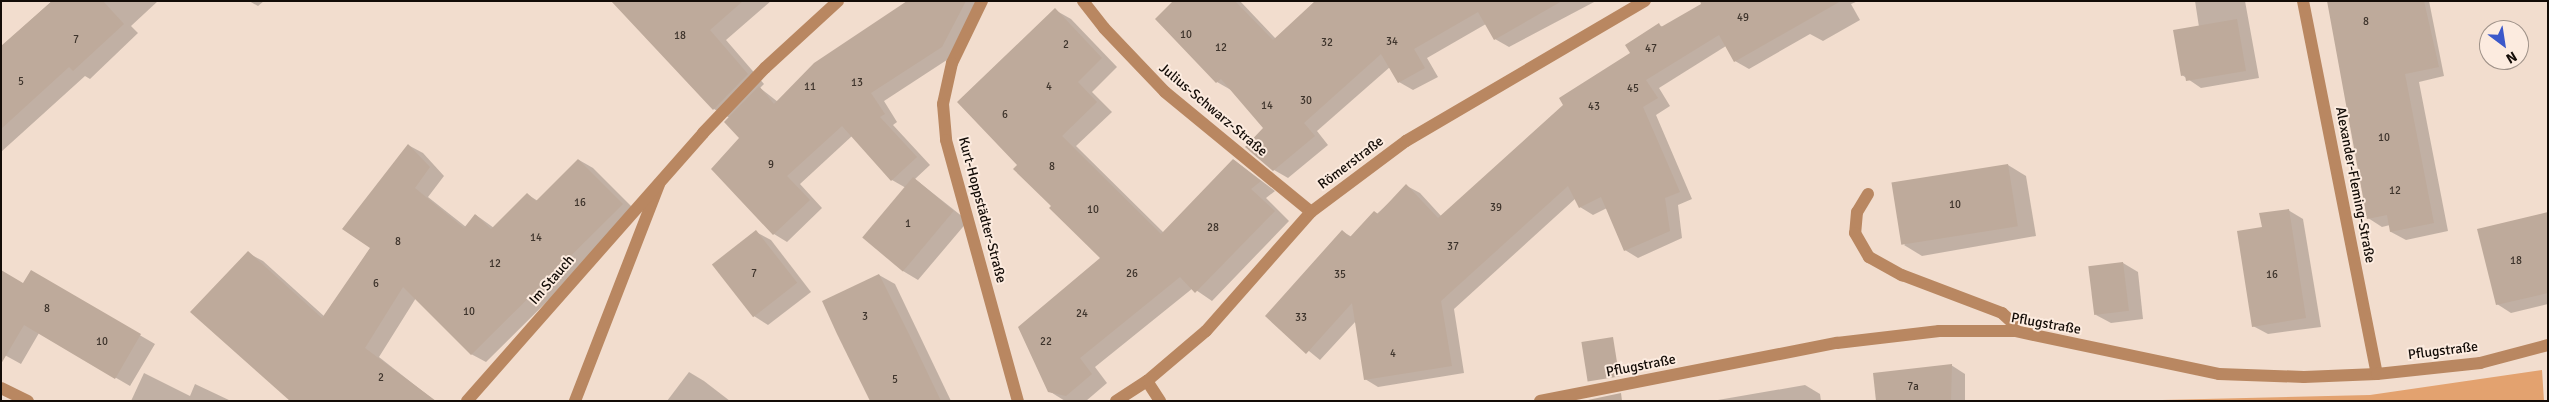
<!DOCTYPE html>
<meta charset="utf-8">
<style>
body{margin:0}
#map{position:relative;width:2549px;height:402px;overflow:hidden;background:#f2ddce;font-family:Signika,sans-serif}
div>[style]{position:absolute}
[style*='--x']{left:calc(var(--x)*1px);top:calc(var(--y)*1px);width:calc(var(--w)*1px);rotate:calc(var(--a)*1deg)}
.green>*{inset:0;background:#e3a26f}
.shadow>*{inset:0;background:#0003}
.building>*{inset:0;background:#beaa9b;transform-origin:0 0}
.lane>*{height:12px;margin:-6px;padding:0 6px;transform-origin:6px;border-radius:6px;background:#b98761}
.street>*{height:12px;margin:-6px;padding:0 6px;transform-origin:6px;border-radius:6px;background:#b98761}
span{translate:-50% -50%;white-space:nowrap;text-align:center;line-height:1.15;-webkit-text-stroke:4px #fcebdf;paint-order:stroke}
.number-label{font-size:11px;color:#3e342c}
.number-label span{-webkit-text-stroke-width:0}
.street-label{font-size:14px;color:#130c07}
.frame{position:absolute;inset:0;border:2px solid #130c07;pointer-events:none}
.north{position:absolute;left:2479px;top:20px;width:50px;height:50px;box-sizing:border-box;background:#fcebdf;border:1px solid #9f9289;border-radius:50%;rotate:149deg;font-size:14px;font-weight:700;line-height:20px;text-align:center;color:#130c07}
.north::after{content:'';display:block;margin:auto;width:18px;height:22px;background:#3b58ca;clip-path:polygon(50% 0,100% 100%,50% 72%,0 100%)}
</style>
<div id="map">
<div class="green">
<i style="clip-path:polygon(2542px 370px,2544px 401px,2120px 401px,2370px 395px)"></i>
</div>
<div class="shadow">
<i style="clip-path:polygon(52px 1px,158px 1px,131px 26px,138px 33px,90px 79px,85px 76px,1px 152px,1px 47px)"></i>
<i style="clip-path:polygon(249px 1px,264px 1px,258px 6px)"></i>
<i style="clip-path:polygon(625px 1px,771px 1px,726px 40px,764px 84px,760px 88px,778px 102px,909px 1px,983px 1px,956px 54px,884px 101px,897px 122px,893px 125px,930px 165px,915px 179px,968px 221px,918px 280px,903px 271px,906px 188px,892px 180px,852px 136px,800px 184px,822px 208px,787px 242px,774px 234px,741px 138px,730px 118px,714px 109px,618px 7px)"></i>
<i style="clip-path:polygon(1175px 1px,1240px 1px,1276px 39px,1405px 1px,1596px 1px,1509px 47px,1495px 39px,1486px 24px,1427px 58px,1438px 77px,1413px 90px,1399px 82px,1390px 67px,1317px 131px,1328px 145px,1288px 178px,1274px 170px,1265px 128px,1231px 90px,1217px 82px,1157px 19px)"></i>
<i style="clip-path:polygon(1708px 1px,1858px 1px,1851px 4px,1860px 20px,1823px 41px,1810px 34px,1749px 69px,1735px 61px,1726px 46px,1659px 88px,1670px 106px,1656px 115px,1692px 199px,1678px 205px,1682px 238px,1638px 258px,1625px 250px,1607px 208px,1593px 215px,1580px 207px,1576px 198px,1454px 309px,1464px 373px,1378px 387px,1365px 379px,1356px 321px,1320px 360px,1266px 316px,1343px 232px,1352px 237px,1407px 186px,1420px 193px,1442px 217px,1631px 53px,1659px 25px,1663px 27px)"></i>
<i style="clip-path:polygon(2195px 1px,2245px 1px,2259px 78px,2201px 88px,2182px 75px,2199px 27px)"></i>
<i style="clip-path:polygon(2328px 1px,2429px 1px,2444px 76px,2419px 82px,2448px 231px,2406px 240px,2391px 232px,2390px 225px,2382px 227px,2368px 218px)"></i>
<i style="clip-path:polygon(1055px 10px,1071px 19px,1117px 67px,1092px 92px,1112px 112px,1076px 146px,1164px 233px,1234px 160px,1275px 191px,1266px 198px,1289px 221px,1212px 301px,1193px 288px,1095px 367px,1107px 383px,1086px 401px,1065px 401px,1049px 391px,1102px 258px,1019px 164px)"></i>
<i style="clip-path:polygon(408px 145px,423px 153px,444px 176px,428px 197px,466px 227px,476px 215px,494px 228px,528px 195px,538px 201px,579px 160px,593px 168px,637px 212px,486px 362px,471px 354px,416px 298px,379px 357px,435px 401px,292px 401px,248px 253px,263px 261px,325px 317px,371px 247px)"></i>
<i style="clip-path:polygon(2008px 165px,2026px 176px,2036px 236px,1922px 256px,1904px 245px)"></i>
<i style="clip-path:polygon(2288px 210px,2303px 219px,2321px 327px,2268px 334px,2253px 326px,2263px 228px)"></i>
<i style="clip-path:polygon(2548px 213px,2548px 304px,2511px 313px,2497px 304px)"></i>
<i style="clip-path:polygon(756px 232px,771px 240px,811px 292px,768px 325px,754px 316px)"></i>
<i style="clip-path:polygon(2123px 263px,2138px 272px,2143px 319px,2111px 323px,2096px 315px)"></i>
<i style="clip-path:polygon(31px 272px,155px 344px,130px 386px,39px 333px,21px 364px,1px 353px,24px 285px)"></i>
<i style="clip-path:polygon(879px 275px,895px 284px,951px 401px,871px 401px)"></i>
<i style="clip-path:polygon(1951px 365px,1965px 374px,1965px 401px,1877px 401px)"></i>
<i style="clip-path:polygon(689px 372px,704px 381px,730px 401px,667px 401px)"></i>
<i style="clip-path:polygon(144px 373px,190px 396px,195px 384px,231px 401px,131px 401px)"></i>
<i style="clip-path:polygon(1805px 385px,1820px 394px,1821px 401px,1712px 401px)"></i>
</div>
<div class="building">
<i style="clip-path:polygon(52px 1px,103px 1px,124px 24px,73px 71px,69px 67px,1px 129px,1px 46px)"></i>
<i style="clip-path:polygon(611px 1px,743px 1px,710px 30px,748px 74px,713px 110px)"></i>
<i style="clip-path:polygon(907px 1px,966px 1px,942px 47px,871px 93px,885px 114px,880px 117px,917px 157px,891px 181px,842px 126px,787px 176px,810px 200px,773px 235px,711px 169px,739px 138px,724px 122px,759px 86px,774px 104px,814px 63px)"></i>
<i style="clip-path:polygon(1173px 1px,1235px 1px,1273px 40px,1315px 1px,1562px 1px,1494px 40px,1478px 12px,1414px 49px,1425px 68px,1398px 83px,1381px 54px,1304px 123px,1315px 136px,1273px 171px,1245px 147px,1263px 128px,1221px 79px,1216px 83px,1155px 19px)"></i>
<i style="clip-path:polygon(1700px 1px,1841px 1px,1734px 62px,1719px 35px,1646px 80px,1658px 98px,1643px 107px,1680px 192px,1665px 198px,1670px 231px,1624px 251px,1601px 197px,1579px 208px,1568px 186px,1441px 301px,1452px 366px,1364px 380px,1352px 303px,1306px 354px,1265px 316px,1342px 230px,1350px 237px,1374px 211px,1378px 214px,1406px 184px,1438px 218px,1563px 105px,1559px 98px,1630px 53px,1625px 45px,1659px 23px,1661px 27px,1701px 4px)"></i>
<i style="clip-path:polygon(2327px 1px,2424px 1px,2439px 67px,2405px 74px,2434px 223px,2390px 232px,2387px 215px,2367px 219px)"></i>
<i style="clip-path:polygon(1055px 8px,1102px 58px,1078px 82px,1097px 102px,1062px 136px,1161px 234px,1233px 159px,1261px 181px,1251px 189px,1275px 211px,1195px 293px,1180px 277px,1080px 358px,1092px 374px,1066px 396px,1048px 392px,1018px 327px,1100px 258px,1049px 208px,1051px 206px,1013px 169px,1017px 165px,957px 102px)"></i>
<i style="clip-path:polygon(2237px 19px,2246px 71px,2186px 81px,2185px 75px,2181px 76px,2173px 30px)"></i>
<i style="clip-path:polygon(408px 144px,430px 167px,415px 188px,464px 228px,475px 214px,491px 229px,527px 193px,536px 201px,578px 159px,623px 204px,471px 355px,403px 287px,365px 348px,436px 401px,290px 401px,190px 312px,248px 251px,322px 318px,370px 248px,342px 229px)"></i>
<i style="left:2008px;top:164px;width:63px;height:118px;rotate:81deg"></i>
<i style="left:913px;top:177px;width:53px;height:79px;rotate:40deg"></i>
<i style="clip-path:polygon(2289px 209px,2306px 318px,2252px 327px,2237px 231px,2262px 227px,2259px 213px)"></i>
<i style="clip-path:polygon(2548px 212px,2548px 293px,2496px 305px,2477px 229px)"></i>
<i style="left:756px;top:230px;width:67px;height:56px;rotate:52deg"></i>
<i style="left:2123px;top:262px;width:49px;height:35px;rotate:83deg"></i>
<i style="clip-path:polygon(1px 270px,23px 283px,31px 270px,141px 334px,115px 379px,24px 325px,1px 364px)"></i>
<i style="clip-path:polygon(879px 274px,908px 332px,941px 401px,870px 401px,837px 334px,822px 301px)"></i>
<i style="left:1613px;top:337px;width:40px;height:32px;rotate:81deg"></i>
<i style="clip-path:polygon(1952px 364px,1951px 401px,1876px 401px,1873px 373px)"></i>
<i style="clip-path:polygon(1621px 393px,1622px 401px,1588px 401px,1588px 400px)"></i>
</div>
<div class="lane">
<i style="--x:1868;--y:194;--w:21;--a:121"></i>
<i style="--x:1857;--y:212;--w:21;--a:95"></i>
<i style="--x:1855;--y:233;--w:28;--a:60"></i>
<i style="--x:1869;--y:257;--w:38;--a:29"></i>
<i style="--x:1902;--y:275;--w:107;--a:20.8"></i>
<i style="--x:2002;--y:313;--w:16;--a:43"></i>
<i style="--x:2014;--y:324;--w:7;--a:82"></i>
<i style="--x:1147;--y:381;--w:24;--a:57"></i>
<i style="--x:575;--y:401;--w:233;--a:-68.8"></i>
<i style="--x:1540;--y:401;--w:303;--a:-11.1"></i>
<i style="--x:1837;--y:343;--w:103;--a:-6.7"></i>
<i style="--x:1939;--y:331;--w:76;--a:0"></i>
<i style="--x:2015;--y:331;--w:208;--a:11.9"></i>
<i style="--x:2219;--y:374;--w:85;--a:2"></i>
<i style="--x:2304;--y:377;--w:73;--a:-2.4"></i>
</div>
<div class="street">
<i style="--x:982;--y:1;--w:69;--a:115.8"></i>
<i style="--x:952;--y:63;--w:42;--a:102.4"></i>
<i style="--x:943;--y:104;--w:36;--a:85"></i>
<i style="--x:946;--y:140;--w:271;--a:74.6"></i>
<i style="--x:1083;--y:1;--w:34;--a:52"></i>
<i style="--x:1104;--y:28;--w:88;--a:46.4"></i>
<i style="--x:1165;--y:92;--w:189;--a:39.4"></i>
<i style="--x:2303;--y:1;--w:380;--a:78.8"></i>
<i style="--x:2377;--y:374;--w:104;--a:-6.1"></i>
<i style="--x:2480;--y:363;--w:70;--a:-14.8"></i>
<i style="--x:1;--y:388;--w:30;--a:26"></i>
<i style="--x:467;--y:401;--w:357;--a:-48.6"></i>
<i style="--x:703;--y:133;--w:90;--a:-46.4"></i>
<i style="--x:765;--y:68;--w:99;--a:-42.5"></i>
<i style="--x:1116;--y:401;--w:37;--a:-33"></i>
<i style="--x:1147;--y:381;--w:77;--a:-40.3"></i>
<i style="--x:1206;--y:331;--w:159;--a:-48.6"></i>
<i style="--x:1311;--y:212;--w:119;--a:-36.8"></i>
<i style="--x:1406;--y:141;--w:277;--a:-30.4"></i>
</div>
<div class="number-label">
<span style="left:1743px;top:18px">49</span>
<span style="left:2366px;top:22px">8</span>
<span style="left:1186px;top:35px">10</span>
<span style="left:680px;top:36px">18</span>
<span style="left:76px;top:40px">7</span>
<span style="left:1392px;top:42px">34</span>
<span style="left:1327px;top:43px">32</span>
<span style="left:1066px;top:45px">2</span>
<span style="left:1221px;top:48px">12</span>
<span style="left:1651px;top:49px">47</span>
<span style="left:21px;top:82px">5</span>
<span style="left:857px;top:83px">13</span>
<span style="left:810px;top:87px">11</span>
<span style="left:1049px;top:87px">4</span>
<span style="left:1633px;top:89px">45</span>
<span style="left:1306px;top:101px">30</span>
<span style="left:1267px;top:106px">14</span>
<span style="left:1594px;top:107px">43</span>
<span style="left:1005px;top:115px">6</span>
<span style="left:2384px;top:138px">10</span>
<span style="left:771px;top:165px">9</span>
<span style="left:1052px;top:167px">8</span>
<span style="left:2395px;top:191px">12</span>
<span style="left:580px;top:203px">16</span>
<span style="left:1955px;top:205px">10</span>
<span style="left:1496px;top:208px">39</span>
<span style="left:1093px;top:210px">10</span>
<span style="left:908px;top:224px">1</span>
<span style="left:1213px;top:228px">28</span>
<span style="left:536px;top:238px">14</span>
<span style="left:398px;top:242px">8</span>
<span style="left:1453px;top:247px">37</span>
<span style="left:2516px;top:261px">18</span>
<span style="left:495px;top:264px">12</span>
<span style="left:754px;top:274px">7</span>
<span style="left:1132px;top:274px">26</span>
<span style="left:1340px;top:275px">35</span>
<span style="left:2272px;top:275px">16</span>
<span style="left:376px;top:284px">6</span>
<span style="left:47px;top:309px">8</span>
<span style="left:469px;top:312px">10</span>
<span style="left:1082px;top:314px">24</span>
<span style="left:865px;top:317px">3</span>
<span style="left:1301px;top:318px">33</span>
<span style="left:102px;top:342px">10</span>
<span style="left:1046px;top:342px">22</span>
<span style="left:1393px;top:354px">4</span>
<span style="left:381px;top:378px">2</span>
<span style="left:895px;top:380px">5</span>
<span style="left:1913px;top:387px">7a</span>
</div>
<div class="street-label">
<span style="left:1213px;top:110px;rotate:40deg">Julius-Schwarz-Straße</span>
<span style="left:1351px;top:163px;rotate:-37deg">Römerstraße</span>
<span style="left:2355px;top:185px;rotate:79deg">Alexander-Fleming-Straße</span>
<span style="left:982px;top:210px;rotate:75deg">Kurt-Hoppstädter-Straße</span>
<span style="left:552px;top:280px;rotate:-49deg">Im Stauch</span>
<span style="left:2046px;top:324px;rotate:10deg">Pflugstraße</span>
<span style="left:2443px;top:351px;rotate:-7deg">Pflugstraße</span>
<span style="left:1641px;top:366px;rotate:-11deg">Pflugstraße</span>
</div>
<div class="frame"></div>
<div class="north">N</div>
</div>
